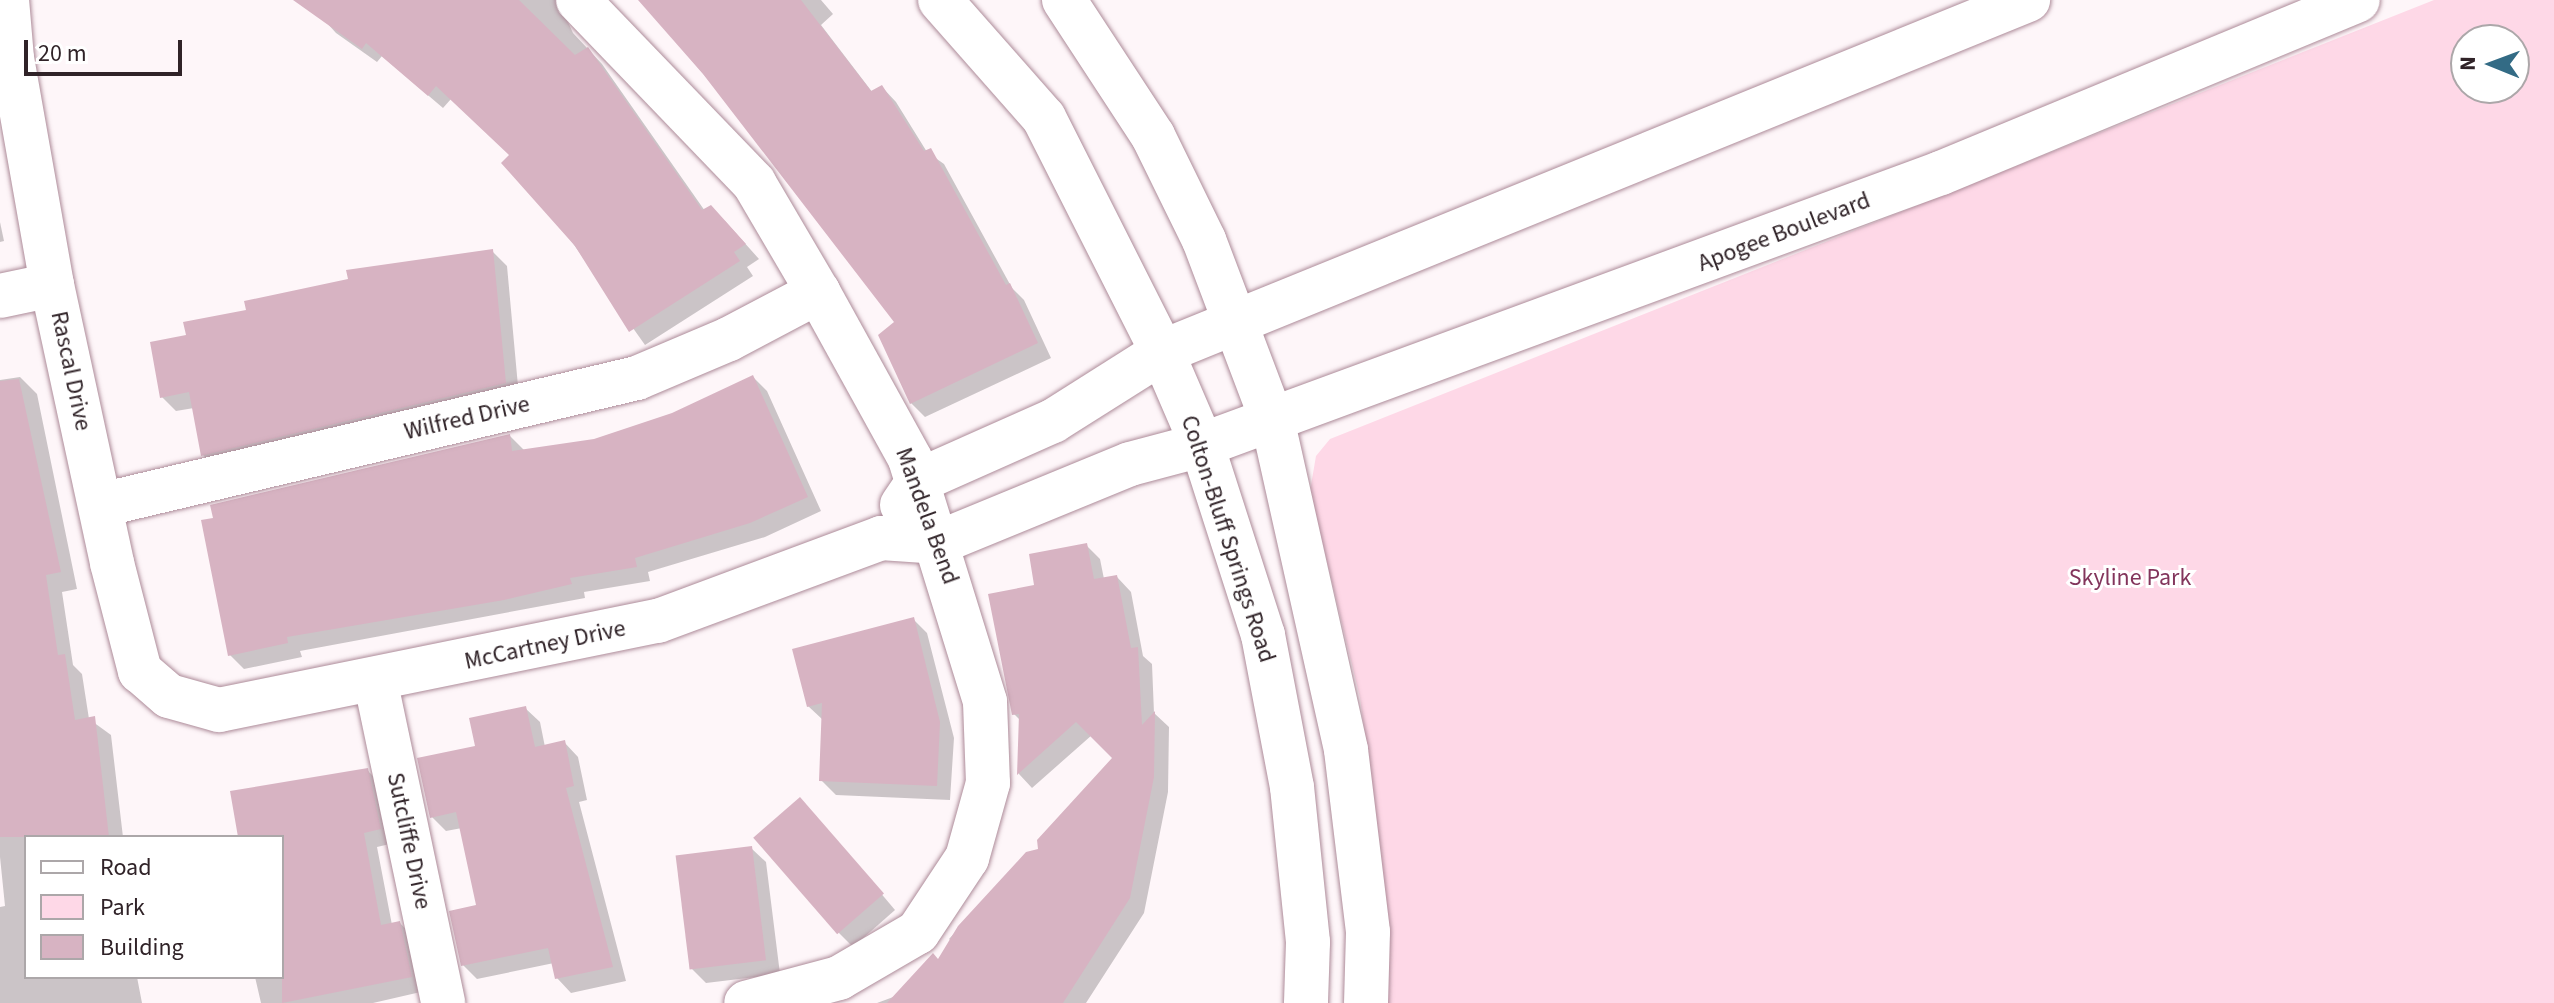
<!DOCTYPE html>
<style>
body{margin:0}
#map{position:relative;width:2554px;height:1003px;overflow:hidden;background:#fef6f9;font-family:"Source Sans 3",sans-serif}
div>[style]{position:absolute}
[style*='--x']{left:calc(var(--x)*1px);top:calc(var(--y)*1px);width:calc(var(--w)*1px);rotate:calc(var(--a)*1deg)}
.green>*{inset:0;background:#fed8e7}
.shadow>*{inset:0;background:#0003}
.building>*{inset:0;background:#d7b3c2;transform-origin:0 0}
.roads{filter:drop-shadow(0 0 2px #ad8b99) drop-shadow(0 0 2px #ad8b99)}
.street>*{height:44px;margin:-22px;padding:0 22px;transform-origin:22px;border-radius:22px;background:#fff}
.secondary>*{height:44px;margin:-22px;padding:0 22px;transform-origin:22px;border-radius:22px;background:#fff}
span{translate:-50% -50%;white-space:nowrap;text-align:center;line-height:1.15;-webkit-text-stroke:6px #fff;paint-order:stroke}
.street-label{font-size:24px;color:#302328}
.park-label{font-size:24px;color:#83355c}
.legend{position:absolute;left:24px;top:835px;width:260px;height:144px;box-sizing:border-box;background:#fff;border:2px solid #aca7a9;margin:0;padding:10px 14px;list-style:none;font-size:24px;color:#302328}
.legend li{display:flex;align-items:center;gap:16px;height:40px}
.legend b{width:40px;border:2px solid #aca7a9}
.north{position:absolute;left:2450px;top:24px;width:80px;height:80px;box-sizing:border-box;background:#fff;border:2px solid #aca7a9;border-radius:50%;rotate:271deg;font-size:22px;font-weight:700;line-height:32px;text-align:center;color:#302328}
.north::after{content:'';display:block;margin:auto;width:28px;height:36px;background:#336b85;clip-path:polygon(50% 0,100% 100%,50% 72%,0 100%)}
.scale{position:absolute;left:24px;top:40px;width:158px;height:36px;box-sizing:border-box;border:4px solid #302328;border-top:0;padding-left:10px;font-size:24px;line-height:28px;white-space:nowrap;color:#302328;-webkit-text-stroke:6px #fff;paint-order:stroke}
</style>
<div id="map">
<div class="green">
<i style="clip-path:polygon(evenodd,2434px 0,2554px 0,2554px 1003px,1388px 1003px,1381px 855px,1360px 698px,1310px 491px,1316px 456px,1330px 439px,2434px 0,2466px 40px,2514px 40px,2514px 88px,2466px 88px,2466px 40px)"></i>
</div>
<div class="shadow">
<i style="clip-path:polygon(306px 0,558px 0,573px 33px,602px 64px,705px 211px,725px 221px,759px 259px,747px 267px,753px 276px,645px 345px,511px 156px,451px 99px,443px 108px,382px 56px,377px 62px,336px 33px)"></i>
<i style="clip-path:polygon(640px 0,821px 0,833px 14px,821px 25px,873px 93px,882px 87px,896px 102px,927px 152px,944px 164px,1012px 288px,1024px 300px,1051px 358px,925px 417px,911px 403px,897px 322px,724px 98px)"></i>
<i style="clip-path:polygon(0 222px,4px 241px,0 242px)"></i>
<i style="clip-path:polygon(492px 251px,507px 266px,519px 397px,217px 469px,203px 455px,194px 408px,176px 411px,162px 397px,188px 337px,248px 312px)"></i>
<i style="clip-path:polygon(20px 377px,37px 394px,77px 589px,62px 592px,73px 665px,82px 674px,89px 719px,111px 735px,123px 837px,26px 837px,26px 977px,137px 977px,142px 1003px,0 1003px,0 907px,5px 906px,0 857px,0 380px)"></i>
<i style="clip-path:polygon(753px 377px,767px 391px,821px 511px,765px 537px,648px 572px,650px 581px,584px 592px,585px 598px,300px 651px,302px 657px,244px 669px,230px 655px,510px 436px,525px 451px,595px 440px,673px 415px)"></i>
<i style="clip-path:polygon(1086px 545px,1100px 559px,1104px 579px,1117px 577px,1131px 592px,1143px 656px,1152px 664px,1154px 713px,1169px 727px,1168px 792px,1144px 913px,1086px 1003px,877px 1003px,1031px 946px,963px 952px,949px 939px,1027px 853px,1041px 850px,1115px 758px,1092px 735px,1032px 788px,1019px 774px,1020px 720px,1014px 714px,1037px 587px)"></i>
<i style="clip-path:polygon(913px 619px,927px 633px,954px 738px,950px 800px,836px 795px,821px 780px,823px 720px,808px 706px)"></i>
<i style="clip-path:polygon(525px 708px,540px 722px,545px 747px,564px 742px,578px 757px,587px 800px,579px 802px,626px 981px,571px 993px,557px 978px,554px 963px,477px 979px,463px 965px,478px 906px,462px 828px,446px 831px,432px 817px,477px 747px)"></i>
<i style="clip-path:polygon(368px 771px,382px 785px,394px 843px,377px 847px,392px 925px,400px 923px,414px 938px,425px 991px,373px 1003px,261px 1003px,255px 977px,282px 977px,282px 837px,240px 837px)"></i>
<i style="clip-path:polygon(814px 814px,895px 910px,853px 947px,839px 933px)"></i>
<i style="clip-path:polygon(751px 848px,766px 862px,780px 974px,706px 983px,692px 969px)"></i>
</div>
<div class="building">
<i style="clip-path:polygon(293px 0,519px 0,575px 55px,588px 47px,702px 210px,711px 205px,746px 244px,734px 252px,740px 261px,629px 332px,575px 246px,501px 163px,509px 155px,436px 86px,428px 96px,366px 43px,362px 49px)"></i>
<i style="clip-path:polygon(638px 0,801px 0,871px 91px,882px 85px,924px 151px,931px 148px,1006px 285px,1010px 283px,1038px 343px,910px 404px,878px 335px,894px 322px,703px 74px)"></i>
<i style="clip-path:polygon(493px 249px,506px 383px,201px 456px,189px 392px,160px 398px,150px 342px,186px 335px,183px 322px,246px 310px,244px 301px,348px 279px,346px 270px)"></i>
<i style="clip-path:polygon(753px 375px,808px 497px,750px 523px,635px 558px,637px 567px,570px 578px,572px 584px,504px 600px,287px 637px,288px 643px,228px 656px,201px 520px,213px 518px,210px 505px,510px 434px,512px 451px,594px 439px,672px 413px)"></i>
<i style="clip-path:polygon(19px 379px,61px 572px,46px 575px,58px 655px,65px 654px,75px 720px,95px 716px,109px 837px,0 837px,0 381px)"></i>
<i style="clip-path:polygon(1087px 543px,1094px 579px,1117px 575px,1131px 648px,1138px 647px,1142px 725px,1155px 711px,1154px 777px,1130px 898px,1063px 1003px,887px 1003px,933px 953px,938px 959px,958px 926px,1026px 852px,1038px 849px,1037px 840px,1112px 758px,1076px 722px,1017px 775px,1019px 714px,1012px 715px,988px 594px,1034px 585px,1029px 554px)"></i>
<i style="clip-path:polygon(914px 617px,940px 722px,937px 786px,819px 781px,822px 703px,807px 707px,792px 649px)"></i>
<i style="clip-path:polygon(526px 706px,535px 747px,565px 740px,574px 786px,566px 788px,613px 967px,555px 979px,548px 948px,461px 966px,449px 911px,476px 905px,456px 812px,430px 818px,417px 758px,475px 746px,469px 718px)"></i>
<i style="clip-path:polygon(368px 768px,381px 829px,364px 833px,381px 925px,400px 921px,412px 977px,282px 1003px,282px 837px,238px 837px,230px 791px)"></i>
<i style="left:800px;top:797px;width:128px;height:62px;rotate:49deg"></i>
<i style="left:752px;top:846px;width:115px;height:77px;rotate:83deg"></i>
</div>
<div class="roads">
<div class="street">
<i style="--x:7;--y:0;--w:58;--a:85.1"></i>
<i style="--x:12;--y:58;--w:230;--a:80"></i>
<i style="--x:52;--y:285;--w:284;--a:77.8"></i>
<i style="--x:112;--y:563;--w:112;--a:75.5"></i>
<i style="--x:140;--y:671;--w:38;--a:41"></i>
<i style="--x:169;--y:696;--w:52;--a:15.6"></i>
<i style="--x:219;--y:710;--w:448;--a:-11.5"></i>
<i style="--x:658;--y:621;--w:238;--a:-20.4"></i>
<i style="--x:881;--y:538;--w:59;--a:3.9"></i>
<i style="--x:940;--y:542;--w:205;--a:-22.3"></i>
<i style="--x:1130;--y:464;--w:74;--a:-14.8"></i>
<i style="--x:578;--y:0;--w:254;--a:46.1"></i>
<i style="--x:754;--y:183;--w:126;--a:59.6"></i>
<i style="--x:818;--y:292;--w:191;--a:61.1"></i>
<i style="--x:910;--y:459;--w:254;--a:72.8"></i>
<i style="--x:985;--y:702;--w:81;--a:87.9"></i>
<i style="--x:988;--y:783;--w:78;--a:105.6"></i>
<i style="--x:967;--y:858;--w:89;--a:123.5"></i>
<i style="--x:918;--y:932;--w:91;--a:149.8"></i>
<i style="--x:839;--y:978;--w:96;--a:165"></i>
<i style="--x:0;--y:296;--w:53;--a:-11.9"></i>
<i style="--x:101;--y:505;--w:551;--a:-13.33"></i>
<i style="--x:637;--y:378;--w:100;--a:-23"></i>
<i style="--x:729;--y:339;--w:101;--a:-27.8"></i>
<i style="--x:902;--y:505;--w:29;--a:-56"></i>
<i style="--x:918;--y:481;--w:148;--a:-24"></i>
<i style="--x:1053;--y:421;--w:129;--a:-32.3"></i>
<i style="--x:375;--y:679;--w:331;--a:78.1"></i>
</div>
<div class="secondary">
<i style="--x:940;--y:0;--w:157;--a:48.6"></i>
<i style="--x:1044;--y:118;--w:262;--a:63.2"></i>
<i style="--x:1162;--y:352;--w:101;--a:66.7"></i>
<i style="--x:1202;--y:445;--w:200;--a:72.2"></i>
<i style="--x:1263;--y:635;--w:155;--a:79.2"></i>
<i style="--x:1292;--y:787;--w:156;--a:84.1"></i>
<i style="--x:1308;--y:942;--w:61;--a:91.9"></i>
<i style="--x:1064;--y:0;--w:163;--a:56.8"></i>
<i style="--x:1153;--y:136;--w:116;--a:63.9"></i>
<i style="--x:1204;--y:240;--w:196;--a:69.3"></i>
<i style="--x:1273;--y:423;--w:335;--a:77.4"></i>
<i style="--x:1346;--y:750;--w:183;--a:83.1"></i>
<i style="--x:1368;--y:932;--w:71;--a:91.6"></i>
<i style="--x:1162;--y:352;--w:935;--a:-22.12"></i>
<i style="--x:1202;--y:445;--w:787;--a:-20.21"></i>
<i style="--x:1941;--y:173;--w:451;--a:-22.5"></i>
</div>
</div>
<div class="street-label">
<span style="left:1784px;top:232px;rotate:-21deg">Apogee Boulevard</span>
<span style="left:71px;top:371px;rotate:78deg">Rascal Drive</span>
<span style="left:467px;top:418px;rotate:-13deg">Wilfred Drive</span>
<span style="left:927px;top:516px;rotate:70deg">Mandela Bend</span>
<span style="left:1228px;top:539px;rotate:72deg">Colton-Bluff Springs Road</span>
<span style="left:545px;top:645px;rotate:-12deg">McCartney Drive</span>
<span style="left:409px;top:841px;rotate:78deg">Sutcliffe Drive</span>
</div>
<div class="park-label">
<span style="left:2130px;top:578px">Skyline Park</span>
</div>
<ul class="legend">
<li><b style="height:10px;background:#fff"></b>Road</li>
<li><b style="height:22px;background:#fed8e7"></b>Park</li>
<li><b style="height:22px;background:#d7b3c2"></b>Building</li>
</ul>
<div class="north">N</div>
<div class="scale">20 m</div>
</div>
